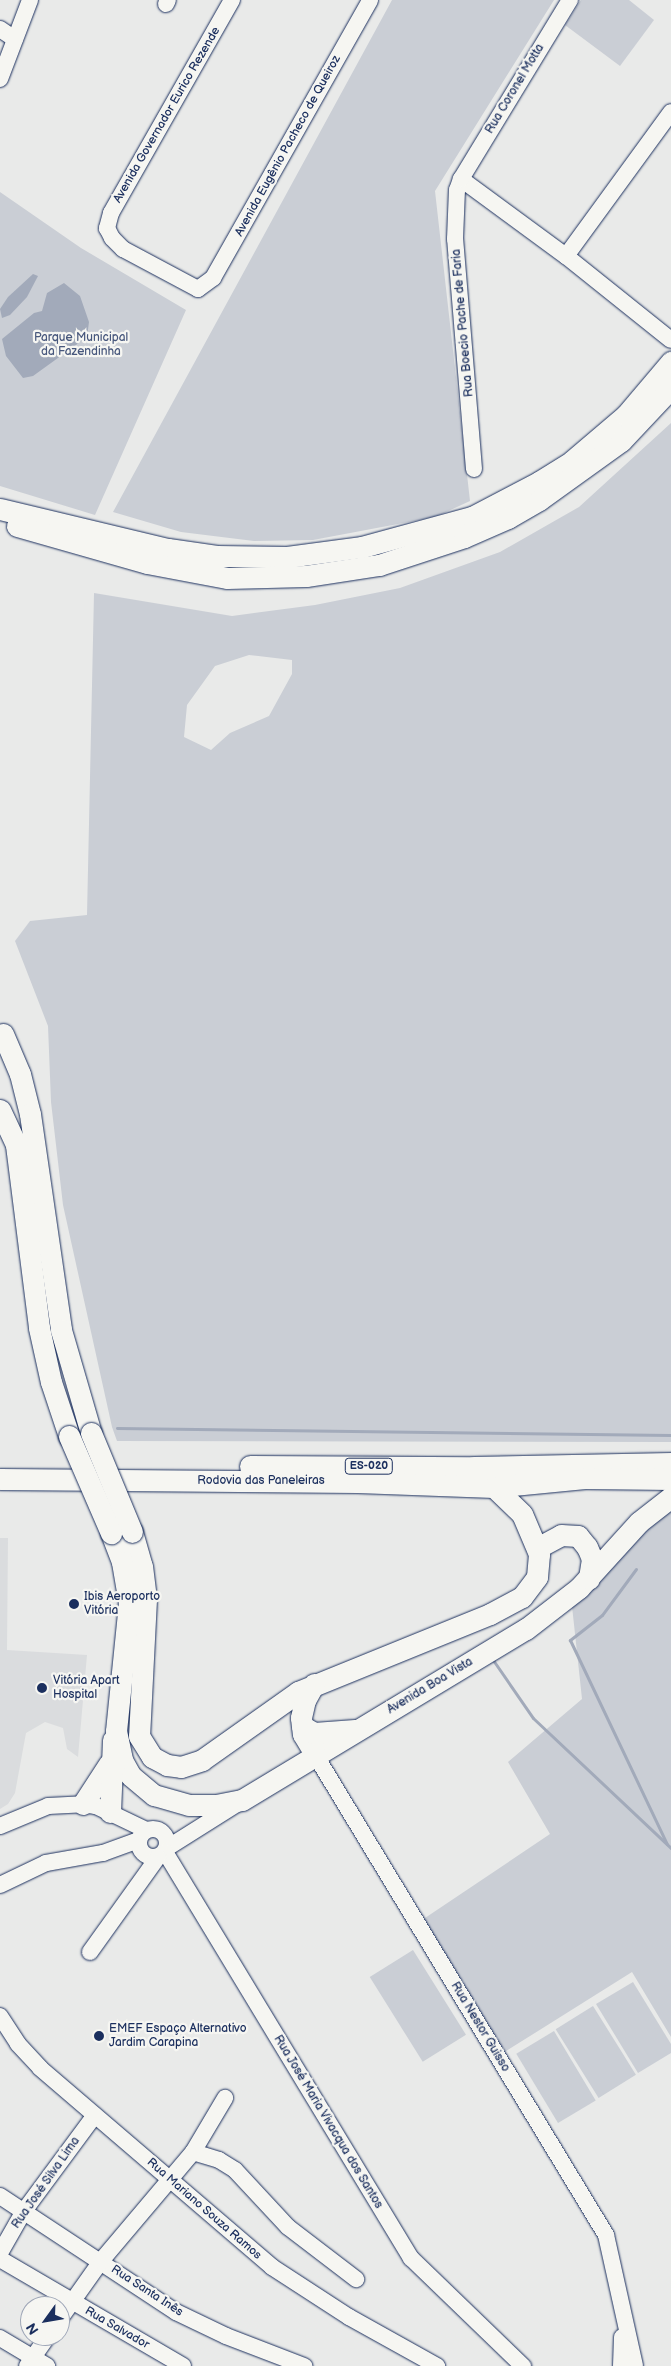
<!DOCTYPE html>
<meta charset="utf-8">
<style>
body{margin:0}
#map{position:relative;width:671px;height:2366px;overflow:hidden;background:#e9eae9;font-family:"Balsamiq Sans",sans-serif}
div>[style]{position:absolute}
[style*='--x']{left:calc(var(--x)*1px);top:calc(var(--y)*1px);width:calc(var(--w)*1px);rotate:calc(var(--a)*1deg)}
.built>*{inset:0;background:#dadcde}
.green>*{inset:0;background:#caced5;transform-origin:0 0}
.water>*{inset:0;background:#a2aaba}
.stream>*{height:3px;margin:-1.5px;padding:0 1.5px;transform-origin:1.5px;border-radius:1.5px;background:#a2aaba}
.roads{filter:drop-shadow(0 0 1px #1b2f5e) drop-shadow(0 0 1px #1b2f5e)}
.minor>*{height:16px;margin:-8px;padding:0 8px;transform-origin:8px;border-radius:8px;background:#f6f6f2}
.minor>.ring{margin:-8px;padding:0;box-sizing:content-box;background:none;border:16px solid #f6f6f2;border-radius:50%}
.major>*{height:21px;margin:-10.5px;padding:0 10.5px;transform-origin:10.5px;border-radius:10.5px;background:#f6f6f2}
.bridges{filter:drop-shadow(0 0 1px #1b2f5e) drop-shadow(0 0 1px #1b2f5e)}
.major-bridge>*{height:21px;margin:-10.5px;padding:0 10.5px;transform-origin:10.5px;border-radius:10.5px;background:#f6f6f2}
.dots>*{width:14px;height:14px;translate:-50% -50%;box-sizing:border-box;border:2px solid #f6f6f2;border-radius:50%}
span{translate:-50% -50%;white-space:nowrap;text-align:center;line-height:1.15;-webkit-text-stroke:4.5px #f6f6f2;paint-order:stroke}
.shield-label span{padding:1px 4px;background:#f6f6f2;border:1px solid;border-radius:4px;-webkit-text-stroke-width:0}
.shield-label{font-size:11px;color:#1b2f5e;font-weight:700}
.street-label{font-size:12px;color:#1b2f5e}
.park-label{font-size:12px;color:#47577c}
.poi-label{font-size:12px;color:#1b2f5e}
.left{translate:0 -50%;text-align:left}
.north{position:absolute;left:20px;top:2296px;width:50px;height:50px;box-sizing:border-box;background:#f6f6f2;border:1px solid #9ea6b7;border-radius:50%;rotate:238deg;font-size:14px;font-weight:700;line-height:20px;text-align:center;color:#1b2f5e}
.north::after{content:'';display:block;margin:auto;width:18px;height:22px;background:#1b2f5e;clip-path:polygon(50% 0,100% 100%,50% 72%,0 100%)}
</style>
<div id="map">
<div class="built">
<i style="clip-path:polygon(0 1538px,8px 1538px,7px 1650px,87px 1655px,78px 1757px,67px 1749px,63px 1728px,45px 1722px,26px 1733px,15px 1793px,8px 1804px,0 1809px)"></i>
</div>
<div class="green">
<i style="clip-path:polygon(392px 0,554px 0,435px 191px,470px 501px,435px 517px,313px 540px,254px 541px,181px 532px,113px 512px)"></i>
<i style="clip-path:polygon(581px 0,629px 0,654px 20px,620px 66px,565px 25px)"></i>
<i style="clip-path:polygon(0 192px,81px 248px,186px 310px,95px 515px,0 486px)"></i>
<i style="clip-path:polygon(evenodd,671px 423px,671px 1442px,117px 1441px,112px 1427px,63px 1205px,51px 1102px,48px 1026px,15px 941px,30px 921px,87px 915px,94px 593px,232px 616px,315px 605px,400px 588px,500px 552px,579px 507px,671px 423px,249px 655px,292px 660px,292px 674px,269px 716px,230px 733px,211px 750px,184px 737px,187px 705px,215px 666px,249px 655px)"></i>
<i style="clip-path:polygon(671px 1498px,671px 2037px,632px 1972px,503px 2053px,422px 1920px,550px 1834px,508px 1762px,582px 1699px,572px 1606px,633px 1533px,651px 1499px)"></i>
<i style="left:413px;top:1950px;width:100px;height:51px;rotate:58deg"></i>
<i style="clip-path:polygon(633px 1982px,671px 2044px,671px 2053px,638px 2073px,596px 2004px)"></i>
<i style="left:593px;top:2006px;width:81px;height:44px;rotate:58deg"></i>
<i style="left:554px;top:2031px;width:81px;height:44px;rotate:59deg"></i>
</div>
<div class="water">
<i style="clip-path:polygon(33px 274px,38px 276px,27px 297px,10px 315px,2px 318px,0 309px,8px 297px)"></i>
<i style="clip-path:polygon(64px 283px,80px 296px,89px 322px,87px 337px,33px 376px,23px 378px,6px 356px,2px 339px,34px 313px,42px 311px,47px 293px)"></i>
</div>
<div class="stream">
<i style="--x:117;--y:1428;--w:554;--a:0.72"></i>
<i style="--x:636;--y:1569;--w:57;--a:126.5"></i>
<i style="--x:602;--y:1615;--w:41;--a:142"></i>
<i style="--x:570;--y:1640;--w:226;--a:64.6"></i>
<i style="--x:493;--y:1660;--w:70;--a:55.4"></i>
<i style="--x:533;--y:1718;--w:190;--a:43.3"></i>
</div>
<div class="roads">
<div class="minor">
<i style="--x:232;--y:0;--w:245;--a:119.6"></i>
<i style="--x:111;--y:213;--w:16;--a:105"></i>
<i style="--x:107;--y:228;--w:11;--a:63"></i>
<i style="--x:112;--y:238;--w:16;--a:45"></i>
<i style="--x:123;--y:249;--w:85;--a:28.1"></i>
<i style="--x:198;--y:289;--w:19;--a:-36"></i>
<i style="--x:213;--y:278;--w:319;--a:-60.5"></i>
<i style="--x:166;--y:4;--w:4;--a:-63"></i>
<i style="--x:0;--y:29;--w:18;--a:34"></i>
<i style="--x:0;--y:79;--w:85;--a:-69.2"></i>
<i style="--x:461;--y:179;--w:130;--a:36.3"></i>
<i style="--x:566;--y:256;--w:134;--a:38.7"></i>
<i style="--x:566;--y:256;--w:178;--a:-53.9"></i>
<i style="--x:474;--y:469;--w:231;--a:-94.7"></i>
<i style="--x:455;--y:239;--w:49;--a:-87.7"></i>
<i style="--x:457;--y:190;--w:12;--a:-70"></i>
<i style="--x:461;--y:179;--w:210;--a:-58.7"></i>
<i style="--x:316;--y:1756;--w:560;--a:58.81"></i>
<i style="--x:606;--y:2235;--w:134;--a:77.5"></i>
<i style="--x:0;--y:1826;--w:52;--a:-22.6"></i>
<i style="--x:48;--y:1806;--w:35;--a:-3"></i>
<i style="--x:83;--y:1804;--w:13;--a:9"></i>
<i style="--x:96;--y:1806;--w:55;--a:25.6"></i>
<i class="ring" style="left:139px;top:1829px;width:12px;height:12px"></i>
<i style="--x:167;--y:1848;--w:83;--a:-32.2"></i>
<i style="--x:165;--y:1852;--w:475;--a:58.8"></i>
<i style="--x:411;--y:2258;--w:156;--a:44"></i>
<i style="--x:0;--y:1885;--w:51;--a:-25.6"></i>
<i style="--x:46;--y:1863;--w:58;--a:-10"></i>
<i style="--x:103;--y:1853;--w:38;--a:-20"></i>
<i style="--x:90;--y:1952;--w:117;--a:-54.4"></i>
<i style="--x:0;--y:2016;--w:33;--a:57"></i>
<i style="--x:18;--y:2044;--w:33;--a:47"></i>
<i style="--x:40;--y:2068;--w:306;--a:40.6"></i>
<i style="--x:272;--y:2267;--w:92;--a:33"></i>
<i style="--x:349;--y:2317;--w:101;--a:29.1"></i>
<i style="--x:193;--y:2152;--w:27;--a:17"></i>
<i style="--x:219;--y:2160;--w:19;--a:32"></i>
<i style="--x:235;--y:2170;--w:78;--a:47.1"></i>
<i style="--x:288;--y:2227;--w:86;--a:37.4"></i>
<i style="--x:0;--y:2196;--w:211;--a:33.4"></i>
<i style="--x:176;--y:2312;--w:55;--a:25.6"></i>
<i style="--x:226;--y:2336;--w:84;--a:21"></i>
<i style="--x:0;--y:2253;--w:48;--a:-60.3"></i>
<i style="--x:24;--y:2211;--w:119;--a:-53.5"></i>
<i style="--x:0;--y:2259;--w:212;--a:30.3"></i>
<i style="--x:60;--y:2319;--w:71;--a:-54.7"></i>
<i style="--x:101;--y:2261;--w:143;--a:-49.8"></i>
<i style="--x:193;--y:2152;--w:63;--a:-59.3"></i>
<i style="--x:0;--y:2338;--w:55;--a:30.8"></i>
<i style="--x:27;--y:2366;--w:37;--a:-55"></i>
<i style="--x:621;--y:2366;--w:29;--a:-88"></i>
</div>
<div class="major">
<i style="--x:0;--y:509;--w:173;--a:13.4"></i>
<i style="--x:168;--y:549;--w:49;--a:8.1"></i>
<i style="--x:217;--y:556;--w:70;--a:0.8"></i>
<i style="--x:287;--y:557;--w:76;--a:-7.6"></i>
<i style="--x:362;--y:547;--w:114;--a:-15.3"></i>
<i style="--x:472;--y:517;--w:76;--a:-27.6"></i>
<i style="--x:539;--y:482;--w:39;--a:-32"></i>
<i style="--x:572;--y:461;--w:71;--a:-40.4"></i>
<i style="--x:626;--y:415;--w:70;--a:-49.7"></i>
<i style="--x:17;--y:526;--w:135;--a:15.9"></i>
<i style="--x:147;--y:563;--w:81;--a:10.6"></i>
<i style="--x:227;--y:578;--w:79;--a:-1.5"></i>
<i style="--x:306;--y:576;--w:74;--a:-8.6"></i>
<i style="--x:379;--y:565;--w:89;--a:-18.2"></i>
<i style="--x:464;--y:537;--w:48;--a:-23.4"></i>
<i style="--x:508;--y:518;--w:36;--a:-30"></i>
<i style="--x:539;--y:500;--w:101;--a:-35.7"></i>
<i style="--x:621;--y:441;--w:73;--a:-46.7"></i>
<i style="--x:3;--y:1034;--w:43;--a:67"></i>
<i style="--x:20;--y:1074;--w:41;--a:76"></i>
<i style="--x:30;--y:1114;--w:218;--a:81.8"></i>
<i style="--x:61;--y:1330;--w:107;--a:73.8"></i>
<i style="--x:0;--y:1110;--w:38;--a:65"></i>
<i style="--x:16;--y:1145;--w:184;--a:82.8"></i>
<i style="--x:39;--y:1328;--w:55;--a:77.5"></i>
<i style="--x:51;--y:1382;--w:57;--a:71.6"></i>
<i style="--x:250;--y:1466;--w:224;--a:0.3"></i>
<i style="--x:474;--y:1467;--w:197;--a:-1.2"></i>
<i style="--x:0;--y:1479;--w:357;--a:0.5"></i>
<i style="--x:357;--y:1482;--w:137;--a:2.1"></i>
<i style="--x:494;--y:1487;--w:91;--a:-5.6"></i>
<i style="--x:585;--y:1478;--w:86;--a:0.7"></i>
<i style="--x:132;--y:1532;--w:35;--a:74"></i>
<i style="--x:142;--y:1566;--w:33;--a:83"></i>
<i style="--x:146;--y:1599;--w:137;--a:92.9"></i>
<i style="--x:139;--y:1736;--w:25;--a:58"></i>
<i style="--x:152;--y:1757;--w:17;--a:28"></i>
<i style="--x:167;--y:1765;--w:14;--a:8"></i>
<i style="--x:181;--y:1767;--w:22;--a:-18"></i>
<i style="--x:202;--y:1760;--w:118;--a:-35.3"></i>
<i style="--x:298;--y:1692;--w:207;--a:-22.1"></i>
<i style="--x:490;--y:1614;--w:36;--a:-28"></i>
<i style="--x:522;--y:1597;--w:25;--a:-53"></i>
<i style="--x:537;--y:1577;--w:23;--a:-85"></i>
<i style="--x:539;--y:1554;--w:43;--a:-113"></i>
<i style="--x:522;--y:1514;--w:39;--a:-136"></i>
<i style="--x:111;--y:1533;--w:31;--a:69"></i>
<i style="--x:122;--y:1562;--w:42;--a:80.3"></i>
<i style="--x:129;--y:1603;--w:129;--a:95.8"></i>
<i style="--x:116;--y:1731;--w:30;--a:78"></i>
<i style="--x:122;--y:1760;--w:18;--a:61"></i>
<i style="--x:131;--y:1776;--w:30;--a:40"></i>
<i style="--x:154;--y:1795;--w:36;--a:16"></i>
<i style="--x:189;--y:1805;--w:27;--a:0"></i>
<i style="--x:216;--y:1805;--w:26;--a:-11"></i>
<i style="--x:242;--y:1800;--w:332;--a:-31.1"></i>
<i style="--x:526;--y:1629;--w:67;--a:-37.7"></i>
<i style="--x:579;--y:1588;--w:89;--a:-47.7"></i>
<i style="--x:639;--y:1522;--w:41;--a:-38"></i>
<i style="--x:537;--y:1548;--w:27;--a:-28"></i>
<i style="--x:561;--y:1535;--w:17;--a:3"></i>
<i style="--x:578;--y:1536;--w:14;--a:51"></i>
<i style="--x:587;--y:1547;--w:13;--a:67"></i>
<i style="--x:592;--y:1559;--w:20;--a:99"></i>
<i style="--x:314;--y:1684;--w:18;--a:119"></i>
<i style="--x:305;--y:1700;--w:18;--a:103"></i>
<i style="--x:301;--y:1718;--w:16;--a:83"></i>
<i style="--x:303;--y:1734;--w:26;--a:59"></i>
<i style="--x:302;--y:1726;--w:14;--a:30"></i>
<i style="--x:314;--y:1733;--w:41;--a:-4.2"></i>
<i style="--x:83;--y:1804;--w:48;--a:-57"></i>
<i style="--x:110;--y:1812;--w:72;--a:-87.6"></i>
</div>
</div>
<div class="bridges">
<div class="major-bridge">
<i style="--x:91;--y:1433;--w:107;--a:67.5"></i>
<i style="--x:69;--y:1436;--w:106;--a:66.6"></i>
</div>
</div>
<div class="dots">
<i style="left:74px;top:1604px;background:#1b2f5e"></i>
<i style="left:42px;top:1688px;background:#1b2f5e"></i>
<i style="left:99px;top:2036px;background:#1b2f5e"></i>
</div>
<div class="shield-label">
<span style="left:369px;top:1466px">ES-020</span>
</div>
<div class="street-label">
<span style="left:515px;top:89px;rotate:-59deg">Rua Coronel Motta</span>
<span style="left:167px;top:115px;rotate:-60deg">Avenida Governador Eurico Rezende</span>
<span style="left:288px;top:146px;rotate:-61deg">Avenida Eugênio Pacheco de Queiroz</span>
<span style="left:463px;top:323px;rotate:-95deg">Rua Boecio Pache de Faria</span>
<span style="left:261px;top:1481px">Rodovia das Paneleiras</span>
<span style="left:430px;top:1686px;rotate:-31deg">Avenida Boa Vista</span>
<span style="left:480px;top:2027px;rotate:59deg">Rua Nestor Guisso</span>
<span style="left:328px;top:2122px;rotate:59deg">Rua José Maria Vivacqua dos Santos</span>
<span style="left:46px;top:2183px;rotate:-55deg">Rua José Silva Lima</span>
<span style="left:204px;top:2209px;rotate:41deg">Rua Mariano Souza Ramos</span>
<span style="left:147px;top:2291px;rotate:33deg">Rua Santa Inês</span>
<span style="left:117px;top:2328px;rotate:30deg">Rua Salvador</span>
</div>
<div class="park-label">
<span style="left:81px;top:345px">Parque Municipal<br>da Fazendinha</span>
</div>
<div class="poi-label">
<span class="left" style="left:84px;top:1604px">Ibis Aeroporto<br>Vitória</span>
<span class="left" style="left:53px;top:1688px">Vitória Apart<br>Hospital</span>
<span class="left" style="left:109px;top:2036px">EMEF Espaço Alternativo<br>Jardim Carapina</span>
</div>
<div class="north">N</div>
</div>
